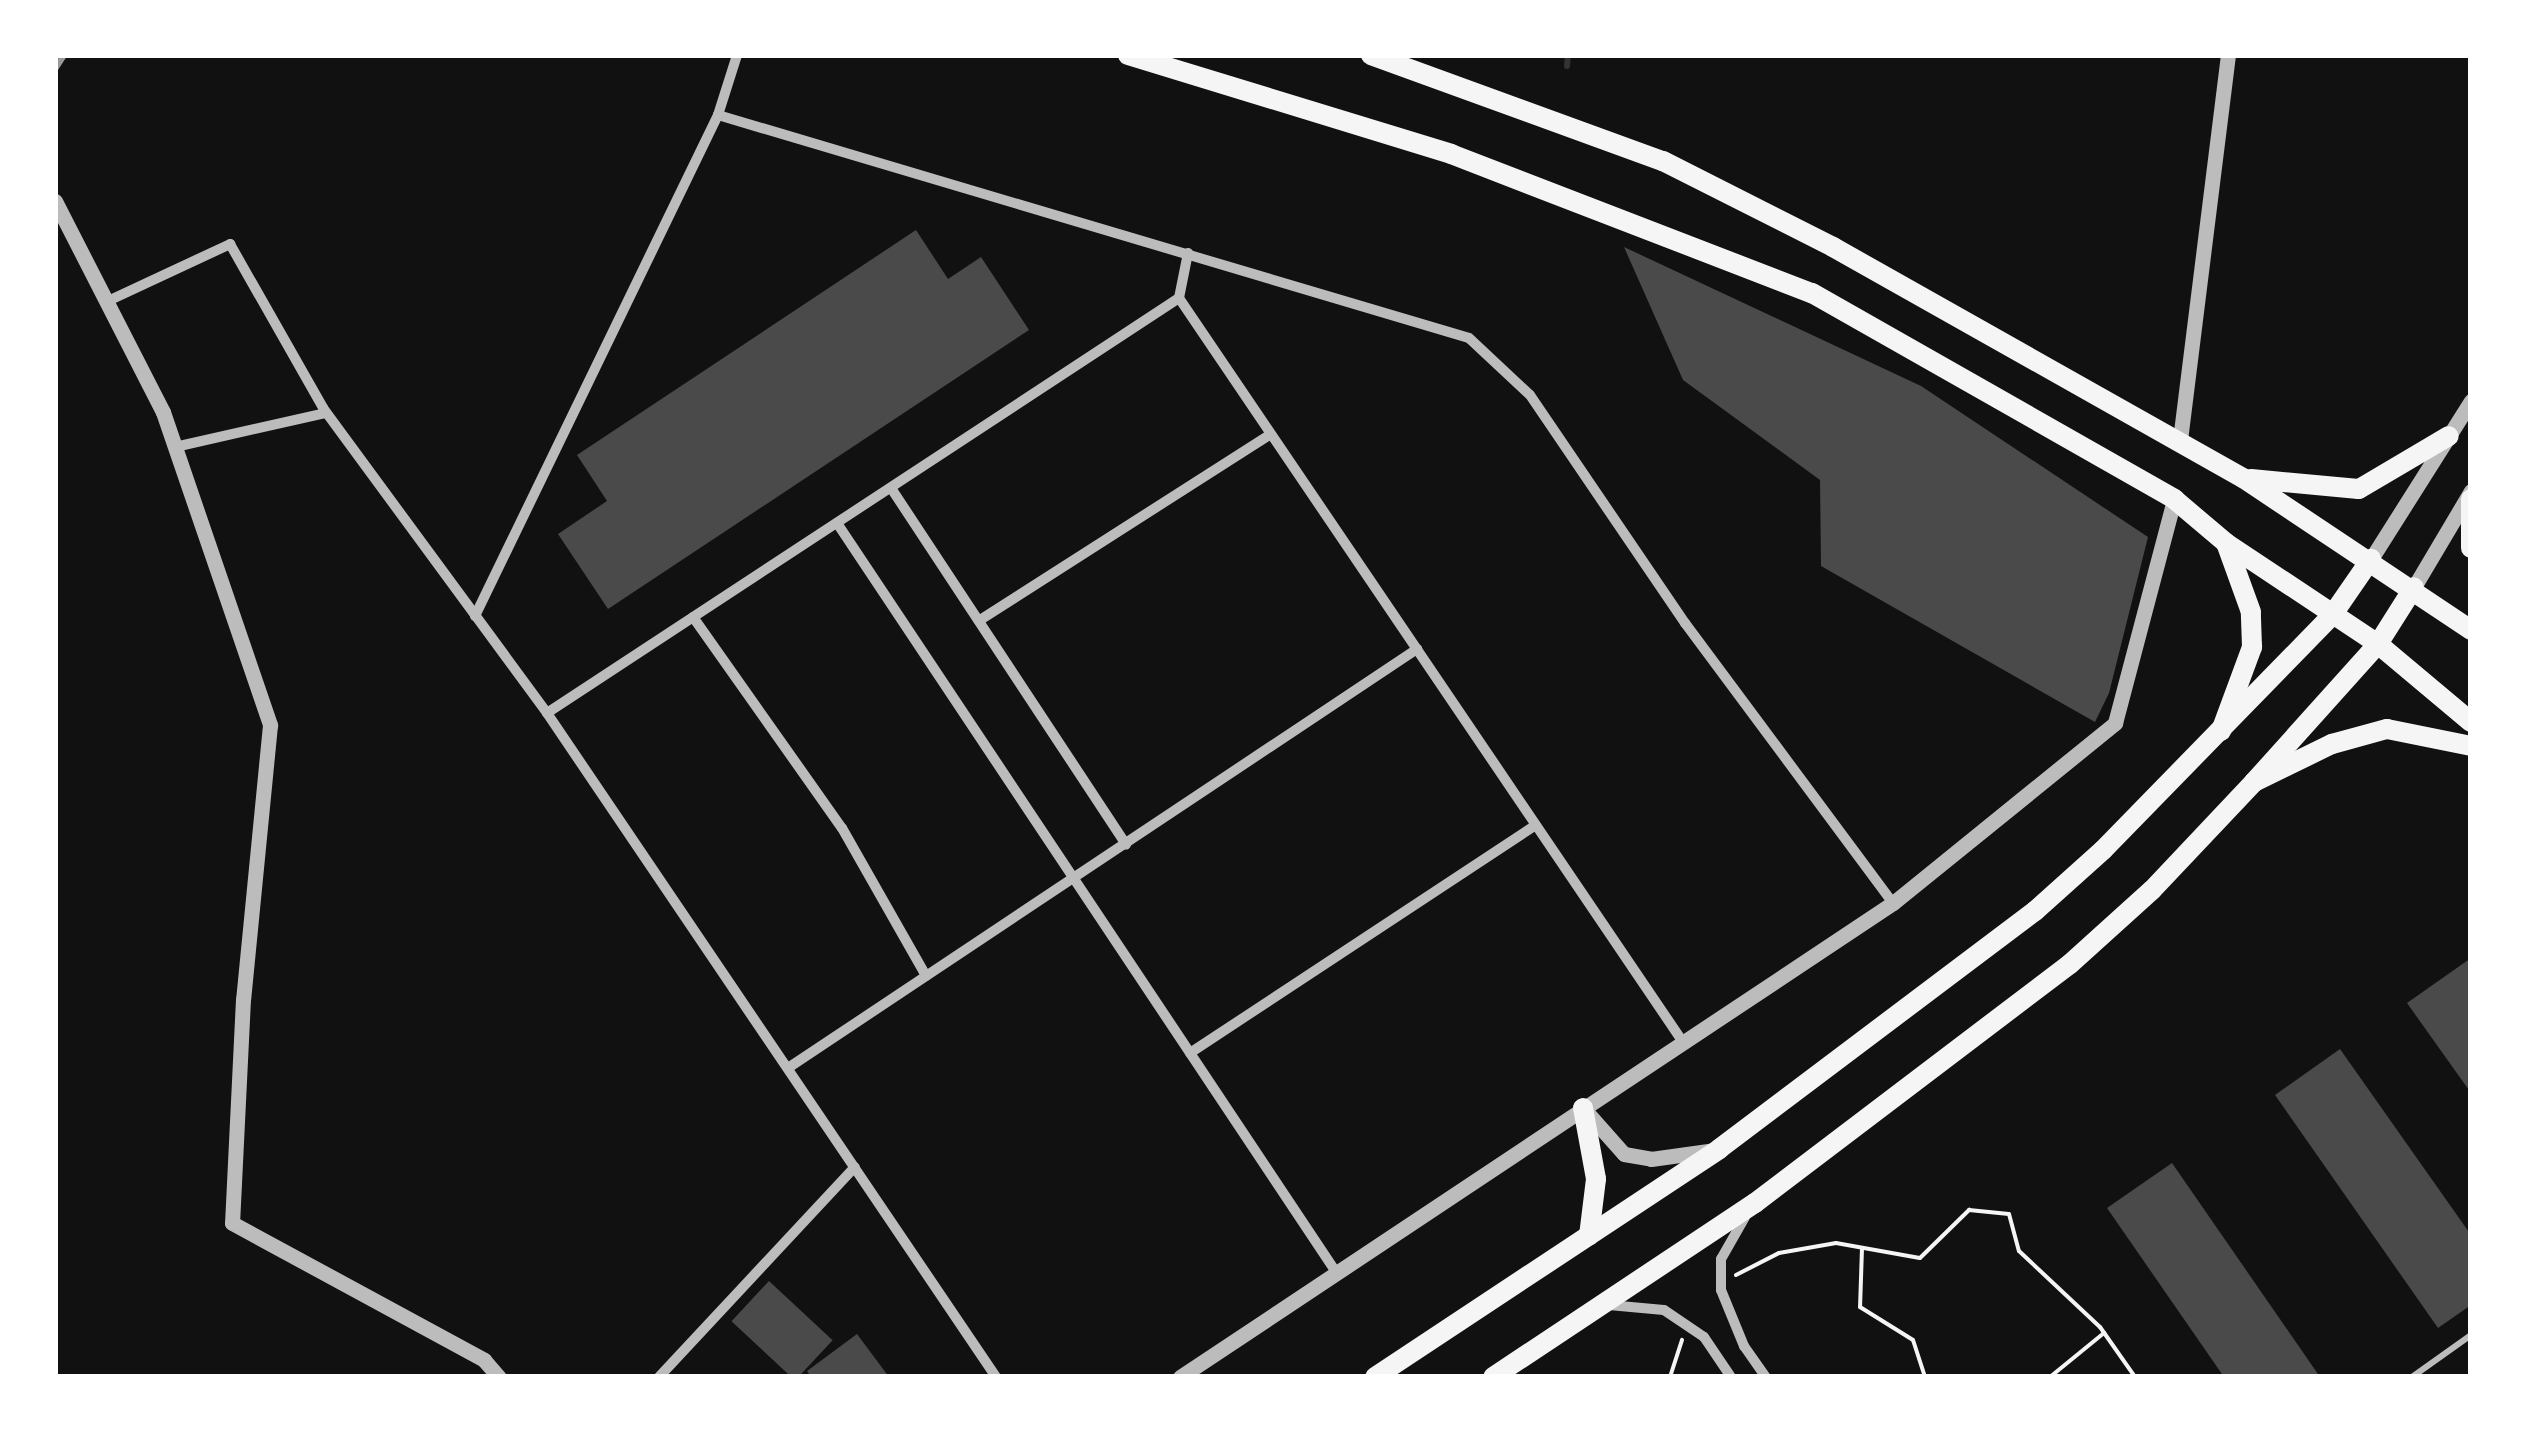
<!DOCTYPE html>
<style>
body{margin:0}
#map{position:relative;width:2526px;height:1432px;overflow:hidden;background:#111;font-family:"Space Grotesk",sans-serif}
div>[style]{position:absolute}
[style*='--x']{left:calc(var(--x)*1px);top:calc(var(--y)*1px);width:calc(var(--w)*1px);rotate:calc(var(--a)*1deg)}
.stream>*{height:6px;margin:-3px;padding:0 3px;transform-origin:3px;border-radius:3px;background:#333}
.building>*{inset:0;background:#4a4a4a;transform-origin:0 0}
.path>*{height:4px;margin:-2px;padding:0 2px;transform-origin:2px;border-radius:2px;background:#f5f5f5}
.service>*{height:6px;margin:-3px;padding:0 3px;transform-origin:3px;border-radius:3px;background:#bcbcbc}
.minor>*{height:10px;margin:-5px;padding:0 5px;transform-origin:5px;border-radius:5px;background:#bcbcbc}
.tertiary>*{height:15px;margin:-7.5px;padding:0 7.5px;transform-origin:7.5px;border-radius:7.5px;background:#bcbcbc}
.primary>*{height:20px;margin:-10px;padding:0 10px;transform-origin:10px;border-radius:10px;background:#f5f5f5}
.trunk>*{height:20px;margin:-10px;padding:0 10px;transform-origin:10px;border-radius:10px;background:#f5f5f5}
.rail>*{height:6px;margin:-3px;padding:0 3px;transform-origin:3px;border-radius:3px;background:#9a9a9a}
span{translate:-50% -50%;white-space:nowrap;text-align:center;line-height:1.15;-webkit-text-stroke:10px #fff;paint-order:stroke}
.frame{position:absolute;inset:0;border:58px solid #fff;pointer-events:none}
</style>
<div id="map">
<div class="stream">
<i style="--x:1567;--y:66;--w:11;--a:-85"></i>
</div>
<div class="building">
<i style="clip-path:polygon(916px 230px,948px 279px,981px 257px,1029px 330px,608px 609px,558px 534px,607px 501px,577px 455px)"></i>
<i style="clip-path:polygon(1624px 247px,1921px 386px,2148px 537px,2109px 693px,2095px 722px,1821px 566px,1820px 480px,1683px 380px)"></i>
<i style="clip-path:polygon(2471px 958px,2471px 1093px,2407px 1003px)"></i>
<i style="clip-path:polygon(2340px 1049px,2471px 1235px,2471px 1305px,2438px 1328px,2275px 1095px)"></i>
<i style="clip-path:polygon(2172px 1163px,2320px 1377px,2224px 1377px,2107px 1208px)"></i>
<i style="left:769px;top:1281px;width:87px;height:55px;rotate:43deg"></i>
<i style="clip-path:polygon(857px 1334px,889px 1377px,811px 1377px,807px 1371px)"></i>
</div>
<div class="path">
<i style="--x:1862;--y:1248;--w:59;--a:91.9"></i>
<i style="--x:1860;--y:1307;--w:62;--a:31.9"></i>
<i style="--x:1913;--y:1340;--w:39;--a:72"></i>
<i style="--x:1736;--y:1275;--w:48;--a:-27.1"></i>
<i style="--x:1779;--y:1253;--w:58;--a:-10"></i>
<i style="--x:1836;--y:1243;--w:85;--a:10.1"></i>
<i style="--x:1920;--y:1258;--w:69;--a:-44.4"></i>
<i style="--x:1969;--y:1210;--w:40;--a:5.7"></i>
<i style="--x:2009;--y:1214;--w:38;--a:75"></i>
<i style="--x:2019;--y:1251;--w:111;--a:43.2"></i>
<i style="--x:2100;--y:1327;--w:61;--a:55"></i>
<i style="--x:1670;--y:1377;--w:39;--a:-72"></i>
<i style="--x:2050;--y:1377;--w:70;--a:-39.2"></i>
</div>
<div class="service">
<i style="--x:2412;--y:1377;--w:72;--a:-35.4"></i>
</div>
<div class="minor">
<i style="--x:718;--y:115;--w:783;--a:16.54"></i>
<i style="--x:1469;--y:338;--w:83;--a:43.1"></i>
<i style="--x:1530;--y:395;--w:276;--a:55.8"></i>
<i style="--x:1685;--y:623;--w:349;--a:53.4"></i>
<i style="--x:1179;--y:298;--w:899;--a:55.89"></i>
<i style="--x:108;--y:301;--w:135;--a:-25"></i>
<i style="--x:230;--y:244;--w:189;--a:60.4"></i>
<i style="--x:323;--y:408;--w:378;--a:53.7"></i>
<i style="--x:547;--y:713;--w:802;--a:55.93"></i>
<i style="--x:175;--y:447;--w:155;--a:-12.7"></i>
<i style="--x:891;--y:488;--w:427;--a:56.6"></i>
<i style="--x:837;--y:523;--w:900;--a:56.33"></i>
<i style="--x:475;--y:616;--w:557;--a:-64.13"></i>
<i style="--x:718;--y:115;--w:63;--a:-72.4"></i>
<i style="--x:693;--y:617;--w:258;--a:54.8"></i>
<i style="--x:842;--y:828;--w:170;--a:60.4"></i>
<i style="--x:980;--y:620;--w:345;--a:-32.6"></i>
<i style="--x:547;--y:713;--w:756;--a:-33.29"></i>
<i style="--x:1179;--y:298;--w:46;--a:-78.7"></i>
<i style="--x:1190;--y:1053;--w:414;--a:-33.4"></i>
<i style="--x:788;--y:1068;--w:756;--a:-33.67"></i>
<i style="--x:1745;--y:1217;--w:48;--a:119.7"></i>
<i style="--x:1721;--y:1259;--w:31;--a:90"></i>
<i style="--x:1721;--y:1290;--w:61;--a:67.7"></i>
<i style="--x:1744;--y:1346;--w:38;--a:55"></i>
<i style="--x:1609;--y:1305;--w:55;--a:5.2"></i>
<i style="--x:1664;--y:1310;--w:48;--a:34"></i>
<i style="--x:1704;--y:1337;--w:48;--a:56"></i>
<i style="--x:659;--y:1377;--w:287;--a:-47"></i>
</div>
<div class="tertiary">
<i style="--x:55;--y:201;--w:237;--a:62.9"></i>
<i style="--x:163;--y:412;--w:331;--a:71.1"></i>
<i style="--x:270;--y:725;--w:275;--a:95.6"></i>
<i style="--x:243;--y:999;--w:224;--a:92.8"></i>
<i style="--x:232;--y:1223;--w:287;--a:28.5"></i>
<i style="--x:484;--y:1360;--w:23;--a:49"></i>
<i style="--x:2180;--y:440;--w:388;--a:-82.9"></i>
<i style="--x:2371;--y:559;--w:187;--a:-57.7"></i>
<i style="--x:2414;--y:587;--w:112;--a:-59.3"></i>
<i style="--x:1584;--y:1109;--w:60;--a:48.4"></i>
<i style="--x:1624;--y:1154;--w:27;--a:10"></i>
<i style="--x:1651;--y:1159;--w:65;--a:-8"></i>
<i style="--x:1180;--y:1377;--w:856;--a:-33.62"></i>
<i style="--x:1893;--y:903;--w:286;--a:-39"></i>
<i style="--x:2115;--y:723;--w:232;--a:-75.2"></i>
</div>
<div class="primary">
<i style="--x:1583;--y:1108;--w:72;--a:79.6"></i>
<i style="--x:1596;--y:1179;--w:57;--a:97"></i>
<i style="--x:1375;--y:1377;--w:413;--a:-33.5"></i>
<i style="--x:1719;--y:1149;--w:396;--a:-37"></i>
<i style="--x:2035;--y:911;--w:91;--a:-41.9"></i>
<i style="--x:2103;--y:850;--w:330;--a:-45.7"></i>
<i style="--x:2333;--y:614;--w:67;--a:-55.4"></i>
<i style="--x:1493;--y:1377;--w:315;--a:-33.6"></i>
<i style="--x:1755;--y:1203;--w:395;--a:-37.2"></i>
<i style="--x:2070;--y:964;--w:110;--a:-42.1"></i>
<i style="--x:2152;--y:890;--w:149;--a:-46.6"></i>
<i style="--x:2254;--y:782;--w:186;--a:-48.1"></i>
<i style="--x:2378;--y:644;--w:67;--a:-57.7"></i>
</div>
<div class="trunk">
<i style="--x:1128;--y:55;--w:338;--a:17"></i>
<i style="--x:1451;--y:154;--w:387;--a:21.1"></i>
<i style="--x:1812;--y:293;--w:417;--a:29.6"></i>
<i style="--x:2174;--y:499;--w:68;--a:40.2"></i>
<i style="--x:2226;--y:543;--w:182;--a:33.6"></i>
<i style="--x:2378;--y:644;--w:121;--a:40"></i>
<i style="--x:1371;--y:55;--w:311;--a:20"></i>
<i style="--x:1663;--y:161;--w:191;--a:26.8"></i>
<i style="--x:1833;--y:247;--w:471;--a:29.4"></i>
<i style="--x:2243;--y:478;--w:274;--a:33.7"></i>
<i style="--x:2251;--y:479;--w:108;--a:5.3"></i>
<i style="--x:2359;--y:489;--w:104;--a:-30.5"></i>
<i style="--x:2471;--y:499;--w:49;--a:90"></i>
<i style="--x:2221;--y:731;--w:90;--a:-69.7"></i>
<i style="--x:2252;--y:647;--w:35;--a:-92"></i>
<i style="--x:2251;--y:612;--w:73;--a:-109.9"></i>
<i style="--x:2254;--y:782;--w:87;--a:-26"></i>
<i style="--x:2332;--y:744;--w:57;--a:-15.3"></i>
<i style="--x:2387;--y:729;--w:86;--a:11.4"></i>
</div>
<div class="rail">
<i style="--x:55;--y:69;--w:17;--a:-57"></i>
</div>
<div class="frame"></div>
</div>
